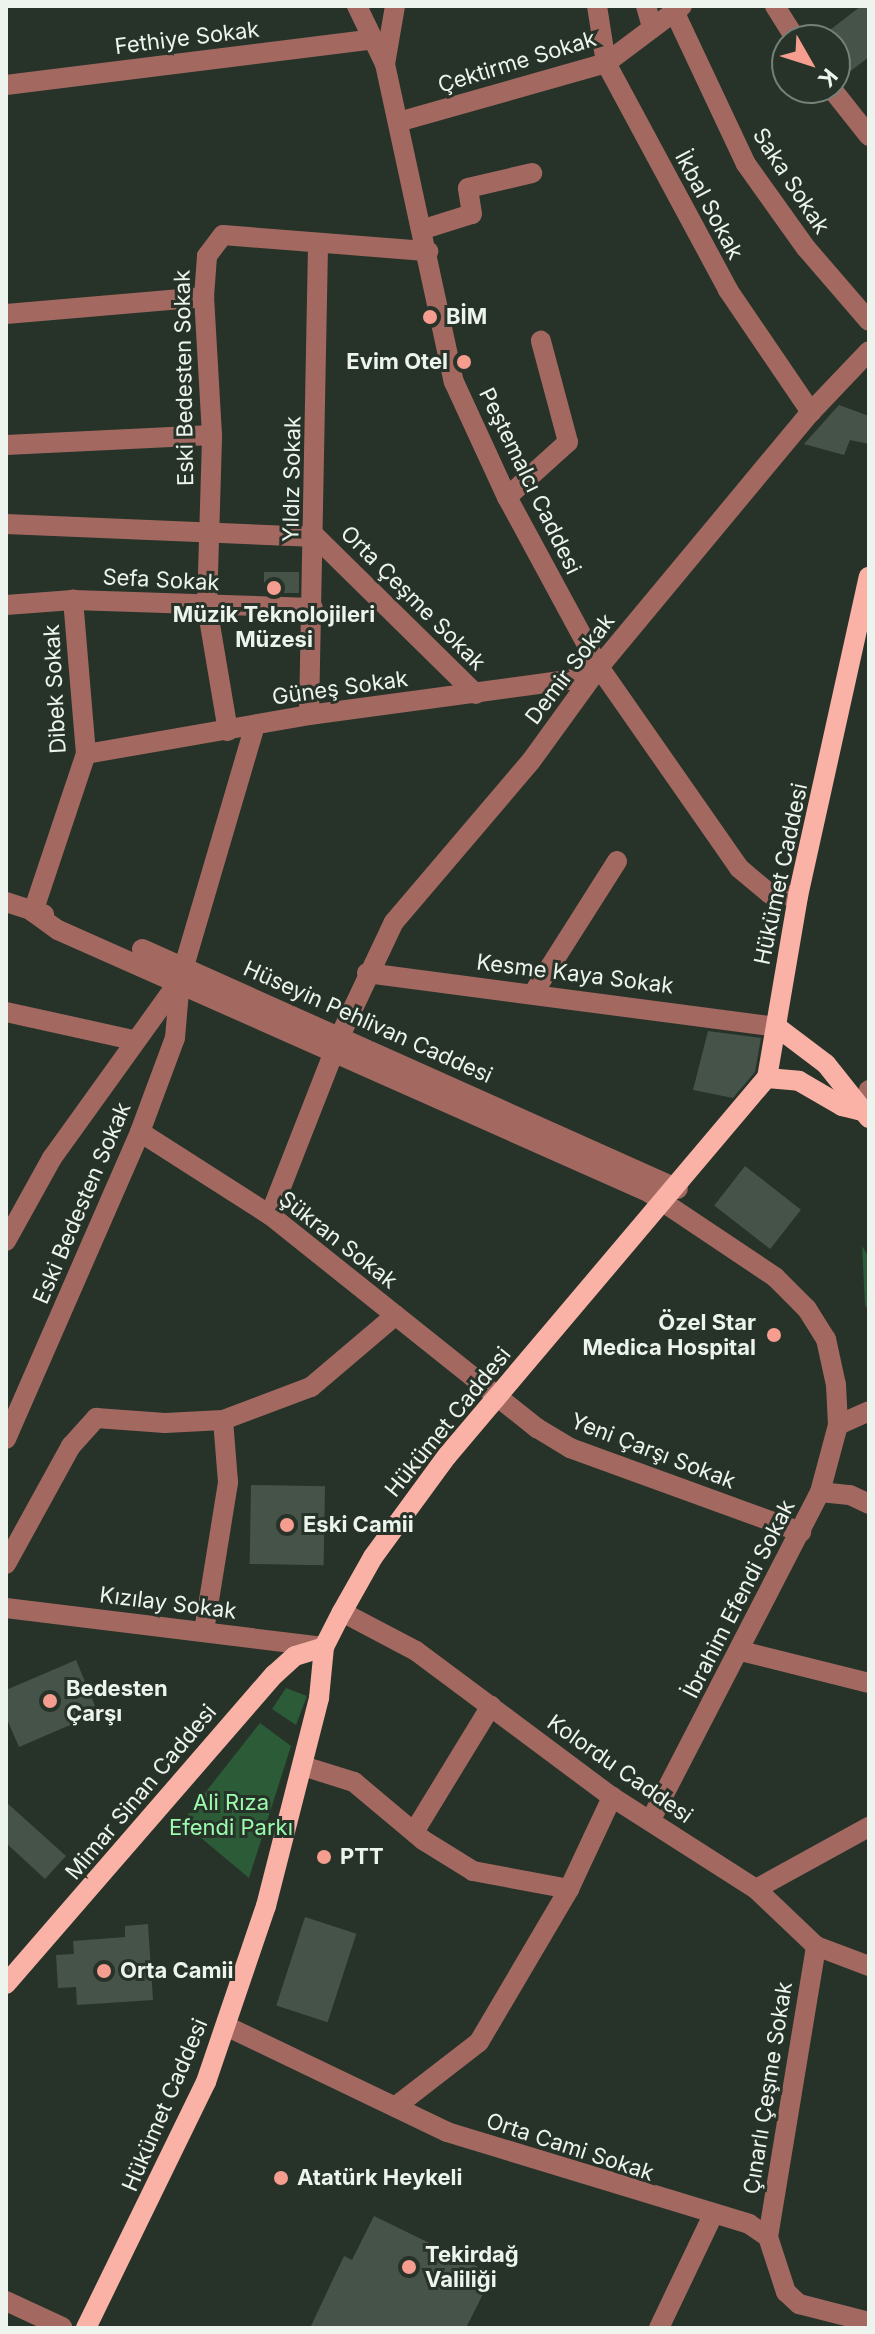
<!DOCTYPE html>
<meta charset="utf-8">
<style>
body{margin:0}
#map{position:relative;width:875px;height:2334px;overflow:hidden;background:#273329;font-family:Inter,sans-serif}
div>[style]{position:absolute}
[style*='--x']{left:calc(var(--x)*1px);top:calc(var(--y)*1px);width:calc(var(--w)*1px);rotate:calc(var(--a)*1deg)}
.green>*{inset:0;background:#2b5b37}
.building>*{inset:0;background:#465348;transform-origin:0 0}
.minor>*{height:20px;margin:-10px;padding:0 10px;transform-origin:10px;border-radius:10px;background:#a36961}
.major>*{height:20px;margin:-10px;padding:0 10px;transform-origin:10px;border-radius:10px;background:#fab1a6}
.dots>*{width:22px;height:22px;translate:-50% -50%;box-sizing:border-box;border:4px solid #273329;border-radius:50%}
span{translate:-50% -50%;white-space:nowrap;text-align:center;line-height:1.15;-webkit-text-stroke:6px #273329;paint-order:stroke}
.street-label{font-size:22px;color:#edf4ee}
.poi-label{font-size:22px;color:#edf4ee;font-weight:700}
.left{translate:0 -50%;text-align:left}
.right{translate:-100% -50%;text-align:right}
.park-label{font-size:22px;color:#9afbae}
.frame{position:absolute;inset:0;border:8px solid #edf4ee;pointer-events:none}
.north{position:absolute;left:771px;top:24px;width:80px;height:80px;box-sizing:border-box;background:#273329;border:2px solid #768078;border-radius:50%;rotate:129deg;font-size:22px;font-weight:700;line-height:32px;text-align:center;color:#edf4ee}
.north::after{content:'';display:block;margin:auto;width:28px;height:36px;background:#f59d8f;clip-path:polygon(50% 0,100% 100%,50% 72%,0 100%)}
</style>
<div id="map">
<div class="green">
<i style="clip-path:polygon(862px 1246px,869px 1257px,869px 1312px,865px 1305px)"></i>
<i style="clip-path:polygon(286px 1688px,307px 1696px,296px 1725px,272px 1709px)"></i>
<i style="clip-path:polygon(260px 1723px,291px 1746px,249px 1878px,182px 1822px)"></i>
</div>
<div class="building">
<i style="clip-path:polygon(861px 6px,869px 6px,869px 57px,840px 79px,835px 76px,835px 40px,817px 40px)"></i>
<i style="clip-path:polygon(839px 405px,869px 416px,869px 444px,850px 440px,844px 455px,804px 444px)"></i>
<i style="left:264px;top:572px;width:35px;height:21px"></i>
<i style="clip-path:polygon(708px 1031px,761px 1038px,755px 1072px,733px 1098px,693px 1090px)"></i>
<i style="left:745px;top:1166px;width:71px;height:50px;rotate:38deg"></i>
<i style="left:251px;top:1485px;width:74px;height:79px;rotate:1deg"></i>
<i style="clip-path:polygon(76px 1660px,98px 1713px,19px 1747px,6px 1717px,6px 1690px)"></i>
<i style="clip-path:polygon(6px 1802px,66px 1856px,45px 1879px,6px 1843px)"></i>
<i style="left:305px;top:1917px;width:54px;height:93px;rotate:18deg"></i>
<i style="clip-path:polygon(148px 1924px,153px 2000px,77px 2005px,76px 1987px,58px 1988px,56px 1955px,74px 1954px,73px 1941px,125px 1937px,125px 1926px)"></i>
<i style="clip-path:polygon(374px 2216px,493px 2274px,466px 2328px,310px 2328px,344px 2256px,352px 2260px)"></i>
</div>
<div class="minor">
<i style="--x:357;--y:6;--w:64;--a:64.2"></i>
<i style="--x:385;--y:64;--w:325;--a:77.8"></i>
<i style="--x:454;--y:382;--w:127;--a:65.3"></i>
<i style="--x:507;--y:497;--w:193;--a:61.6"></i>
<i style="--x:599;--y:667;--w:245;--a:55.1"></i>
<i style="--x:739;--y:868;--w:40;--a:40"></i>
<i style="--x:770;--y:894;--w:28;--a:4"></i>
<i style="--x:597;--y:6;--w:58;--a:81"></i>
<i style="--x:606;--y:63;--w:258;--a:61.7"></i>
<i style="--x:728;--y:290;--w:148;--a:55.8"></i>
<i style="--x:646;--y:6;--w:22;--a:74"></i>
<i style="--x:775;--y:6;--w:40;--a:58"></i>
<i style="--x:674;--y:11;--w:169;--a:64.8"></i>
<i style="--x:746;--y:164;--w:103;--a:54.5"></i>
<i style="--x:806;--y:248;--w:96;--a:49.2"></i>
<i style="--x:385;--y:64;--w:59;--a:-80.2"></i>
<i style="--x:6;--y:85;--w:370;--a:-7.1"></i>
<i style="--x:831;--y:88;--w:61;--a:51.6"></i>
<i style="--x:398;--y:122;--w:216;--a:-15.8"></i>
<i style="--x:606;--y:63;--w:95;--a:-36.9"></i>
<i style="--x:424;--y:229;--w:50;--a:-17.4"></i>
<i style="--x:472;--y:214;--w:26;--a:-99"></i>
<i style="--x:468;--y:188;--w:66;--a:-13.2"></i>
<i style="--x:6;--y:314;--w:199;--a:-4.9"></i>
<i style="--x:6;--y:445;--w:206;--a:-2.8"></i>
<i style="--x:507;--y:497;--w:82;--a:-42"></i>
<i style="--x:568;--y:442;--w:105;--a:-105"></i>
<i style="--x:6;--y:524;--w:310;--a:2.4"></i>
<i style="--x:316;--y:537;--w:224;--a:44.5"></i>
<i style="--x:6;--y:605;--w:67;--a:-4.3"></i>
<i style="--x:73;--y:600;--w:240;--a:1.9"></i>
<i style="--x:309;--y:715;--w:471;--a:-88.9"></i>
<i style="--x:228;--y:731;--w:126;--a:-99.6"></i>
<i style="--x:207;--y:607;--w:172;--a:-88.3"></i>
<i style="--x:212;--y:435;--w:138;--a:-93.3"></i>
<i style="--x:204;--y:297;--w:41;--a:-85.8"></i>
<i style="--x:207;--y:256;--w:26;--a:-53"></i>
<i style="--x:223;--y:235;--w:206;--a:4.5"></i>
<i style="--x:86;--y:754;--w:226;--a:-9.9"></i>
<i style="--x:309;--y:715;--w:267;--a:-7.7"></i>
<i style="--x:574;--y:679;--w:24;--a:-28"></i>
<i style="--x:6;--y:902;--w:40;--a:18"></i>
<i style="--x:33;--y:912;--w:31;--a:36"></i>
<i style="--x:58;--y:930;--w:646;--a:23.94"></i>
<i style="--x:648;--y:1192;--w:153;--a:33.8"></i>
<i style="--x:775;--y:1277;--w:45;--a:45"></i>
<i style="--x:807;--y:1309;--w:36;--a:58"></i>
<i style="--x:826;--y:1339;--w:47;--a:77.7"></i>
<i style="--x:836;--y:1385;--w:40;--a:87.1"></i>
<i style="--x:838;--y:1425;--w:69;--a:105"></i>
<i style="--x:820;--y:1492;--w:368;--a:117.3"></i>
<i style="--x:33;--y:912;--w:167;--a:-71.5"></i>
<i style="--x:86;--y:754;--w:155;--a:-94.8"></i>
<i style="--x:142;--y:949;--w:587;--a:24.12"></i>
<i style="--x:367;--y:973;--w:414;--a:7.5"></i>
<i style="--x:534;--y:992;--w:155;--a:-57.6"></i>
<i style="--x:6;--y:1012;--w:130;--a:12.4"></i>
<i style="--x:862;--y:1111;--w:22;--a:-72"></i>
<i style="--x:140;--y:1132;--w:154;--a:32.6"></i>
<i style="--x:270;--y:1215;--w:342;--a:38.6"></i>
<i style="--x:537;--y:1428;--w:39;--a:31"></i>
<i style="--x:570;--y:1448;--w:246;--a:20"></i>
<i style="--x:270;--y:1215;--w:192;--a:-68.6"></i>
<i style="--x:340;--y:1036;--w:126;--a:-64.7"></i>
<i style="--x:394;--y:922;--w:211;--a:-49.6"></i>
<i style="--x:531;--y:761;--w:116;--a:-54.1"></i>
<i style="--x:599;--y:667;--w:332;--a:-50.3"></i>
<i style="--x:811;--y:412;--w:84;--a:-46.4"></i>
<i style="--x:6;--y:1241;--w:95;--a:-61"></i>
<i style="--x:52;--y:1158;--w:219;--a:-54.3"></i>
<i style="--x:180;--y:980;--w:266;--a:-73.6"></i>
<i style="--x:838;--y:1425;--w:34;--a:-24"></i>
<i style="--x:6;--y:1439;--w:335;--a:-66.4"></i>
<i style="--x:140;--y:1132;--w:100;--a:-69.6"></i>
<i style="--x:175;--y:1038;--w:58;--a:-85.1"></i>
<i style="--x:820;--y:1492;--w:30;--a:6"></i>
<i style="--x:850;--y:1495;--w:21;--a:25"></i>
<i style="--x:6;--y:1564;--w:135;--a:-61.2"></i>
<i style="--x:71;--y:1446;--w:38;--a:-48"></i>
<i style="--x:96;--y:1418;--w:69;--a:4.1"></i>
<i style="--x:165;--y:1423;--w:58;--a:-3"></i>
<i style="--x:223;--y:1420;--w:94;--a:-20.6"></i>
<i style="--x:311;--y:1387;--w:111;--a:-40.3"></i>
<i style="--x:6;--y:1608;--w:320;--a:7"></i>
<i style="--x:342;--y:1612;--w:84;--a:27.8"></i>
<i style="--x:416;--y:1651;--w:244;--a:36.7"></i>
<i style="--x:612;--y:1797;--w:171;--a:32.6"></i>
<i style="--x:756;--y:1889;--w:83;--a:43.5"></i>
<i style="--x:816;--y:1946;--w:57;--a:20.7"></i>
<i style="--x:204;--y:1631;--w:151;--a:-80.8"></i>
<i style="--x:228;--y:1482;--w:62;--a:-94.6"></i>
<i style="--x:741;--y:1651;--w:132;--a:14"></i>
<i style="--x:303;--y:1766;--w:53;--a:17.4"></i>
<i style="--x:354;--y:1782;--w:90;--a:40"></i>
<i style="--x:423;--y:1840;--w:59;--a:31.8"></i>
<i style="--x:473;--y:1871;--w:98;--a:10.6"></i>
<i style="--x:414;--y:1832;--w:148;--a:-58.6"></i>
<i style="--x:756;--y:1889;--w:129;--a:-28.8"></i>
<i style="--x:226;--y:2026;--w:245;--a:25.6"></i>
<i style="--x:447;--y:2132;--w:316;--a:16.9"></i>
<i style="--x:749;--y:2224;--w:23;--a:34"></i>
<i style="--x:768;--y:2237;--w:58;--a:71.9"></i>
<i style="--x:786;--y:2292;--w:18;--a:43"></i>
<i style="--x:799;--y:2304;--w:72;--a:14.4"></i>
<i style="--x:395;--y:2107;--w:106;--a:-37.7"></i>
<i style="--x:479;--y:2042;--w:178;--a:-59.5"></i>
<i style="--x:569;--y:1889;--w:102;--a:-64.9"></i>
<i style="--x:768;--y:2237;--w:295;--a:-80.6"></i>
<i style="--x:6;--y:2301;--w:62;--a:24.9"></i>
<i style="--x:659;--y:2328;--w:123;--a:-64.5"></i>
</div>
<div class="major">
<i style="--x:777;--y:1027;--w:61;--a:37.1"></i>
<i style="--x:826;--y:1064;--w:69;--a:51.5"></i>
<i style="--x:767;--y:1078;--w:32;--a:5"></i>
<i style="--x:799;--y:1081;--w:50;--a:30.2"></i>
<i style="--x:842;--y:1106;--w:21;--a:14"></i>
<i style="--x:6;--y:1984;--w:410;--a:-49.1"></i>
<i style="--x:275;--y:1674;--w:27;--a:-42"></i>
<i style="--x:295;--y:1656;--w:30;--a:-17"></i>
<i style="--x:86;--y:2328;--w:274;--a:-64"></i>
<i style="--x:206;--y:2082;--w:186;--a:-71.2"></i>
<i style="--x:266;--y:1906;--w:215;--a:-75.7"></i>
<i style="--x:319;--y:1698;--w:51;--a:-84.4"></i>
<i style="--x:324;--y:1647;--w:39;--a:-63"></i>
<i style="--x:342;--y:1612;--w:63;--a:-60.6"></i>
<i style="--x:373;--y:1557;--w:125;--a:-53.8"></i>
<i style="--x:447;--y:1456;--w:495;--a:-49.8"></i>
<i style="--x:767;--y:1078;--w:185;--a:-80.3"></i>
<i style="--x:798;--y:896;--w:327;--a:-77.5"></i>
</div>
<div class="dots">
<i style="left:430px;top:317px;background:#f59d8f"></i>
<i style="left:464px;top:362px;background:#f59d8f"></i>
<i style="left:274px;top:588px;background:#f59d8f"></i>
<i style="left:774px;top:1335px;background:#f59d8f"></i>
<i style="left:287px;top:1525px;background:#f59d8f"></i>
<i style="left:50px;top:1701px;background:#f59d8f"></i>
<i style="left:324px;top:1857px;background:#f59d8f"></i>
<i style="left:104px;top:1971px;background:#f59d8f"></i>
<i style="left:281px;top:2178px;background:#f59d8f"></i>
<i style="left:409px;top:2267px;background:#f59d8f"></i>
</div>
<div class="street-label">
<span style="left:187px;top:38px;rotate:-7deg">Fethiye Sokak</span>
<span style="left:517px;top:62px;rotate:-17deg">Çektirme Sokak</span>
<span style="left:791px;top:181px;rotate:57deg">Saka Sokak</span>
<span style="left:709px;top:205px;rotate:62deg">İkbal Sokak</span>
<span style="left:184px;top:378px;rotate:-91deg">Eski Bedesten Sokak</span>
<span style="left:292px;top:479px;rotate:-89deg">Yıldız Sokak</span>
<span style="left:530px;top:481px;rotate:64deg">Peştemalcı Caddesi</span>
<span style="left:161px;top:580px;rotate:3deg">Sefa Sokak</span>
<span style="left:413px;top:598px;rotate:45deg">Orta Çeşme Sokak</span>
<span style="left:570px;top:669px;rotate:-53deg">Demir Sokak</span>
<span style="left:340px;top:688px;rotate:-8deg">Güneş Sokak</span>
<span style="left:55px;top:689px;rotate:-93deg">Dibek Sokak</span>
<span style="left:781px;top:874px;rotate:-78deg">Hükümet Caddesi</span>
<span style="left:575px;top:974px;rotate:7deg">Kesme Kaya Sokak</span>
<span style="left:368px;top:1022px;rotate:24deg">Hüseyin Pehlivan Caddesi</span>
<span style="left:82px;top:1203px;rotate:-67deg">Eski Bedesten Sokak</span>
<span style="left:338px;top:1240px;rotate:38deg">Şükran Sokak</span>
<span style="left:448px;top:1422px;rotate:-51deg">Hükümet Caddesi</span>
<span style="left:653px;top:1451px;rotate:21deg">Yeni Çarşı Sokak</span>
<span style="left:739px;top:1599px;rotate:-63deg">İbrahim Efendi Sokak</span>
<span style="left:168px;top:1603px;rotate:7deg">Kızılay Sokak</span>
<span style="left:620px;top:1769px;rotate:35deg">Kolordu Caddesi</span>
<span style="left:141px;top:1792px;rotate:-50deg">Mimar Sinan Caddesi</span>
<span style="left:768px;top:2088px;rotate:-81deg">Çınarlı Çeşme Sokak</span>
<span style="left:165px;top:2105px;rotate:-67deg">Hükümet Caddesi</span>
<span style="left:570px;top:2147px;rotate:18deg">Orta Cami Sokak</span>
</div>
<div class="poi-label">
<span class="left" style="left:446px;top:317px">BİM</span>
<span class="right" style="left:448px;top:362px">Evim Otel</span>
<span style="left:274px;top:627px">Müzik Teknolojileri<br>Müzesi</span>
<span class="right" style="left:756px;top:1335px">Özel Star<br>Medica Hospital</span>
<span class="left" style="left:303px;top:1525px">Eski Camii</span>
<span class="left" style="left:66px;top:1701px">Bedesten<br>Çarşı</span>
<span class="left" style="left:340px;top:1857px">PTT</span>
<span class="left" style="left:120px;top:1971px">Orta Camii</span>
<span class="left" style="left:297px;top:2178px">Atatürk Heykeli</span>
<span class="left" style="left:425px;top:2267px">Tekirdağ<br>Valiliği</span>
</div>
<div class="park-label">
<span style="left:231px;top:1815px">Ali Rıza<br>Efendi Parkı</span>
</div>
<div class="frame"></div>
<div class="north">K</div>
</div>
